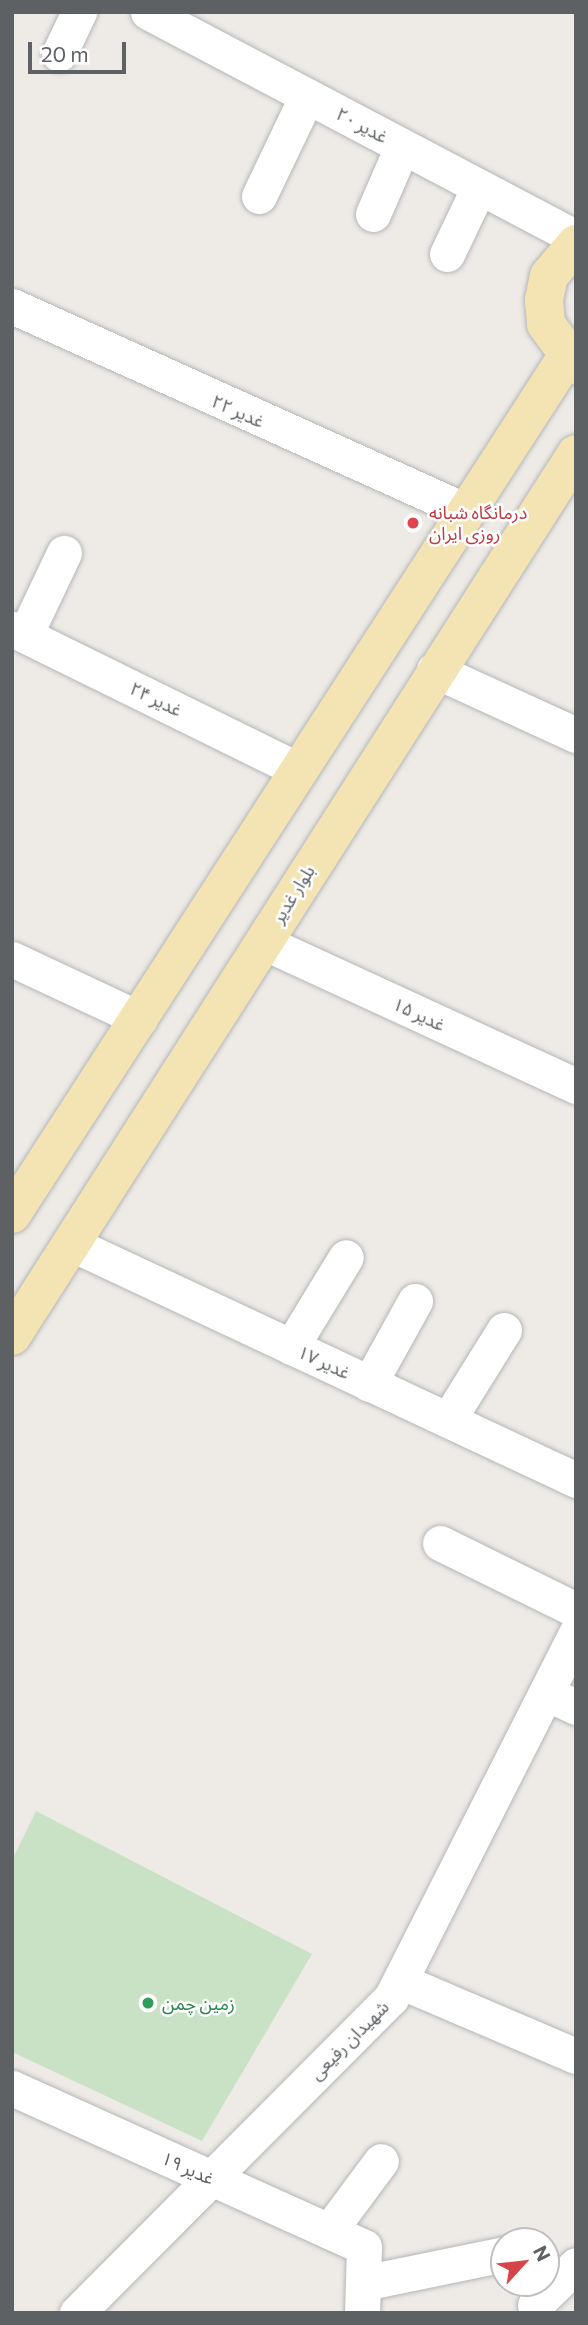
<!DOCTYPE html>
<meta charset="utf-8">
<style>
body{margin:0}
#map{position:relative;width:588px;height:2325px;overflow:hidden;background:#eeebe6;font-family:Commissioner,"Noto Sans Arabic",sans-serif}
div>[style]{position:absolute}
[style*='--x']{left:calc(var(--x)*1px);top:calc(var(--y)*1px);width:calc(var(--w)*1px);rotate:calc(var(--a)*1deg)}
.green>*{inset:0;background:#c9e2c5}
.roads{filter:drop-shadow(0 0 2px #b3b6b9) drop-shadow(0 0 2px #b3b6b9)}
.minor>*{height:35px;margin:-17.5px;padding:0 17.5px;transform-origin:17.5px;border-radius:17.5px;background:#fff}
.primary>*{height:38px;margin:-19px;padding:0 19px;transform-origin:19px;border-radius:19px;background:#f5e4b3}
.dots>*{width:19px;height:19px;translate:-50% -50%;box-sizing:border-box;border:4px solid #fff;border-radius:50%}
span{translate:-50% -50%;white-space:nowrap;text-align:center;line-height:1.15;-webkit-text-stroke:5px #fff;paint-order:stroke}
.street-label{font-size:18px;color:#5d6164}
.health-label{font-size:18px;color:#be3a42}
.left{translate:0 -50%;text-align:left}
.leisure-label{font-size:18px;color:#27864d}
.frame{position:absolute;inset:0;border:14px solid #5d6164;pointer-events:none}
.north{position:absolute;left:490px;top:2227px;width:70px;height:70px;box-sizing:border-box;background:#fff;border:2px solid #bec0c1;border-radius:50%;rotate:63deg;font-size:19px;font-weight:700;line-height:28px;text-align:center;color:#5d6164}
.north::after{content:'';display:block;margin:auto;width:24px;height:32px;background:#d54549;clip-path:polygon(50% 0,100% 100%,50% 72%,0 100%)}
.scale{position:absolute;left:28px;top:42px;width:98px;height:32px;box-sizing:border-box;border:4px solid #5d6164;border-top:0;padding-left:9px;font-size:21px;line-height:24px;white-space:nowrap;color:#5d6164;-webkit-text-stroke:5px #fff;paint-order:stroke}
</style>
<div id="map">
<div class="green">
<i style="clip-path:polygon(36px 1811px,312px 1954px,202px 2141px,12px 2052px,12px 1860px)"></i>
</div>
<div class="roads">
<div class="minor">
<i style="--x:148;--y:12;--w:484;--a:27.8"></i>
<i style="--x:59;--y:54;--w:47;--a:-64.5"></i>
<i style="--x:259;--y:196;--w:111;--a:-64.4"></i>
<i style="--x:373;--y:214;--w:73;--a:-66.6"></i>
<i style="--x:447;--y:254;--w:74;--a:-64.5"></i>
<i style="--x:12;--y:306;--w:498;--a:24.3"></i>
<i style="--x:12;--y:629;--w:320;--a:26.2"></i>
<i style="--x:25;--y:635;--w:91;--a:-64.6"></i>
<i style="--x:434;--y:670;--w:156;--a:24.6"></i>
<i style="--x:263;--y:942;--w:345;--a:24.7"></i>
<i style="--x:12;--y:959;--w:141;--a:25.1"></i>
<i style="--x:72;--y:1244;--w:557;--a:25.09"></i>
<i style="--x:291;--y:1347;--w:105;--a:-58.6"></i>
<i style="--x:369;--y:1384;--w:95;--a:-61"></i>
<i style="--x:448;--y:1420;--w:106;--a:-58.1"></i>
<i style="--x:440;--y:1543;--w:152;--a:26.2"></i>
<i style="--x:546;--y:1693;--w:33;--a:25"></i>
<i style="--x:400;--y:1981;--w:191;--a:23.1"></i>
<i style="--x:12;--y:2088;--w:386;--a:24.3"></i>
<i style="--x:364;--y:2247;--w:66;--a:91.7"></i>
<i style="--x:329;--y:2231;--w:87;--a:-53.4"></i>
<i style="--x:363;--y:2283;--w:144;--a:-11.6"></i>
<i style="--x:535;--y:2305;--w:57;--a:-44.3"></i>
<i style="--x:77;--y:2313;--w:445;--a:-45.1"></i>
<i style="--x:391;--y:1998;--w:409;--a:-63.1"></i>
</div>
<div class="primary">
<i style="--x:576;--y:244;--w:42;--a:130.2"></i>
<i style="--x:549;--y:276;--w:25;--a:102"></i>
<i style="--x:544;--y:300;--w:24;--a:85"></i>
<i style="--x:546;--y:324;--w:51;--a:53.8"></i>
<i style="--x:12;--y:1214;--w:1020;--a:-57.09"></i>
<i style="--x:12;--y:1336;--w:1047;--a:-57.4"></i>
</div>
</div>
<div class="dots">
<i style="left:413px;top:523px;background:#e0444e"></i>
<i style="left:148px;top:2003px;background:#2e9e5b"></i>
</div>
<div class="street-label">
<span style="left:362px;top:125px;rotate:28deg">۲۰ غدیر</span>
<span style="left:238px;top:411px;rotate:24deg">۲۲ غدیر</span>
<span style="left:156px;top:699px;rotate:26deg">۲۴ غدیر</span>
<span style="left:293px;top:894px;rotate:-58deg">بلوار غدیر</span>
<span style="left:419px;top:1014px;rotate:25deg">۱۵ غدیر</span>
<span style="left:324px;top:1362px;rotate:25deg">۱۷ غدیر</span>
<span style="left:349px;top:2040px;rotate:-45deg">شهیدان رفیعی</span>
<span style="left:188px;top:2168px;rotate:24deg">۱۹ غدیر</span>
</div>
<div class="health-label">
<span class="left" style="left:429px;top:523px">درمانگاه شبانه<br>روزی ایران</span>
</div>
<div class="leisure-label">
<span class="left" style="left:162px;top:2003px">زمین چمن</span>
</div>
<div class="frame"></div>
<div class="north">N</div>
<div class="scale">20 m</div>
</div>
